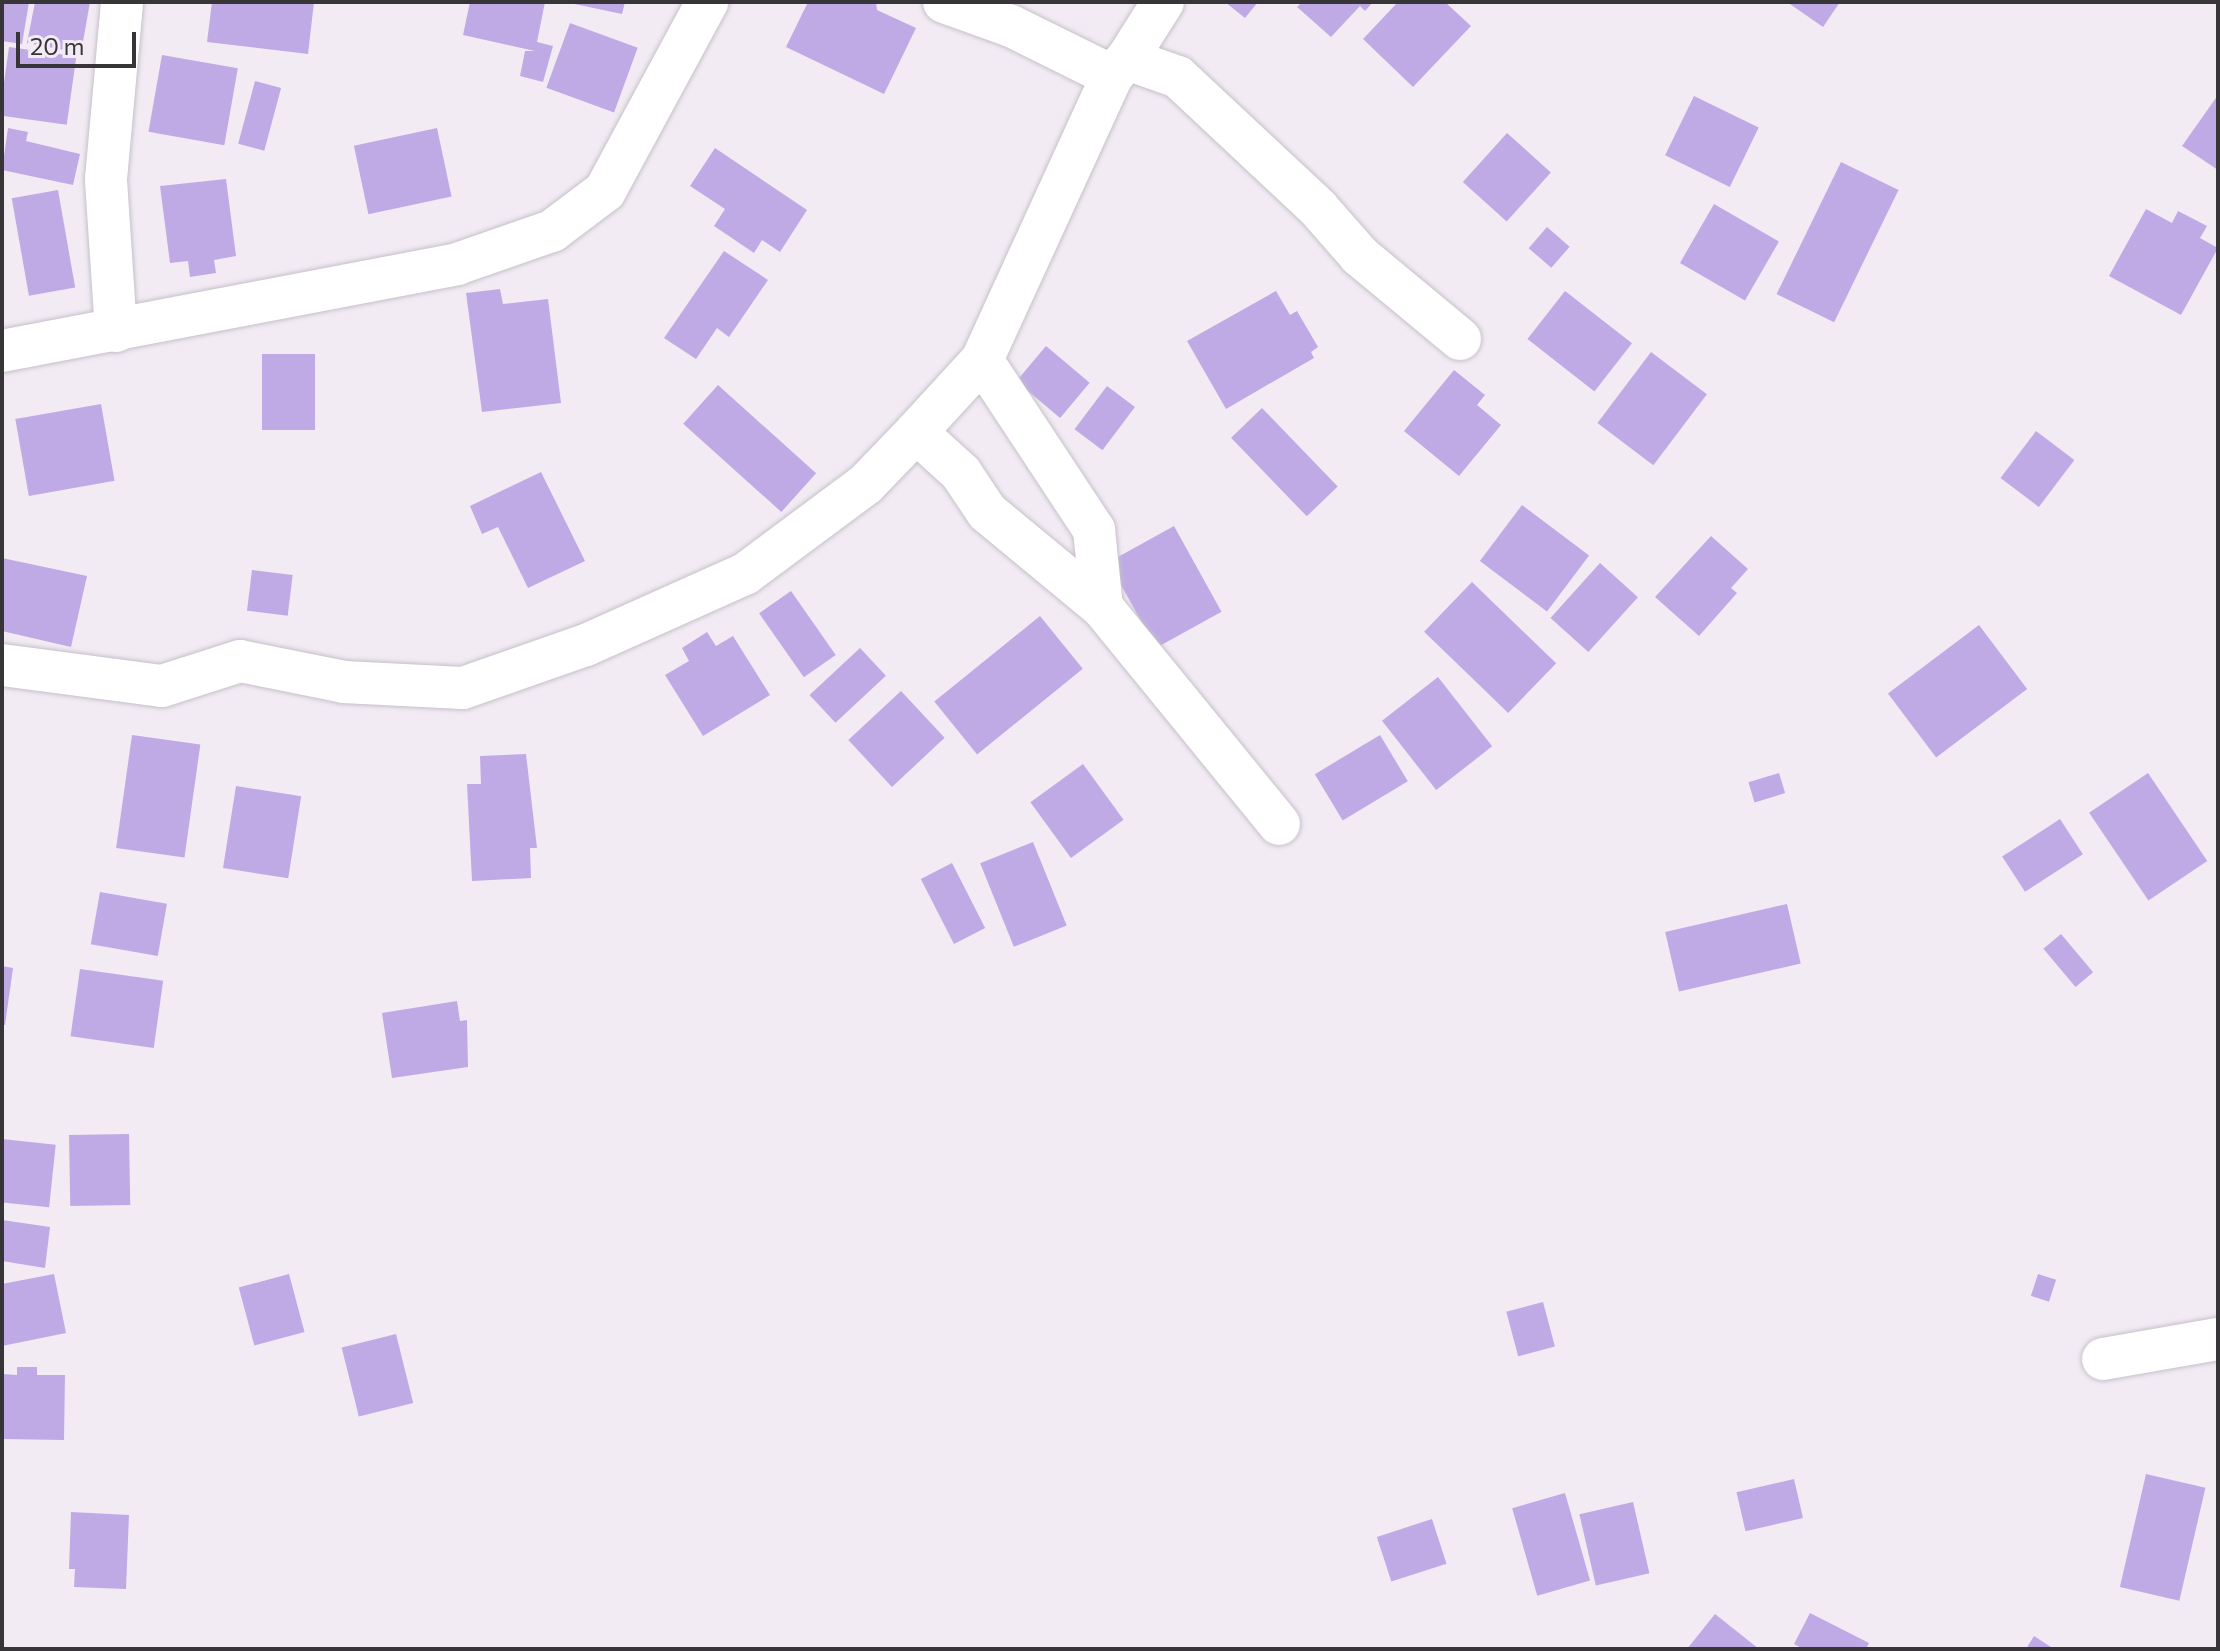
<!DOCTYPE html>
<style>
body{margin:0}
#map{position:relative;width:2220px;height:1651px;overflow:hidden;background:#f2ebf4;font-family:Commissioner,sans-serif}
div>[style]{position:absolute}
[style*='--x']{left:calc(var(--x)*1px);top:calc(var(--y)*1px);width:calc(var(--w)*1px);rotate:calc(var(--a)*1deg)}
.building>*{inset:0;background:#bfaae6;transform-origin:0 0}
.roads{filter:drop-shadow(0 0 2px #c7c0c9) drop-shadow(0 0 2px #c7c0c9)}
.minor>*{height:42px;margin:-21px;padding:0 21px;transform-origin:21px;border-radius:21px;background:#fff}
span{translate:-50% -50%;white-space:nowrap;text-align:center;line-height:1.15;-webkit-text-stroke:6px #f2ebf4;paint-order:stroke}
.frame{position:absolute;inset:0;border:4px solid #373538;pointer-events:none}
.scale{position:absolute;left:16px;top:32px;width:120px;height:36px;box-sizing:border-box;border:4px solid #373538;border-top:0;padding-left:10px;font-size:24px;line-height:28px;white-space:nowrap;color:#373538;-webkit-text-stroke:6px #f2ebf4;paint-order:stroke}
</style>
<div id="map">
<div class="building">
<i style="clip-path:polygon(2px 2px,29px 2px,22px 44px,2px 41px)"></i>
<i style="clip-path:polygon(35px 2px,90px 2px,81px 53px,27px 43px)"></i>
<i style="clip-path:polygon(212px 2px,314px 2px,308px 54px,207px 42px)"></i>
<i style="clip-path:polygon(470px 2px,545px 2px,537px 42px,553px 46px,543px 82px,520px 76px,525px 51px,535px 51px,463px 35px)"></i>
<i style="clip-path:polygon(565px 2px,625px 2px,622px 14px)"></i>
<i style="clip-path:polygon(808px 2px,876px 2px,877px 10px,916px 28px,884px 94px,786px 47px)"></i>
<i style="clip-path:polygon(1225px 2px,1258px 2px,1245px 18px)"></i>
<i style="clip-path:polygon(1302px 2px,1373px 2px,1365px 11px,1360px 6px,1331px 37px,1297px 7px)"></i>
<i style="clip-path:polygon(1398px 2px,1445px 2px,1471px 26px,1413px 87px,1363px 39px)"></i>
<i style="clip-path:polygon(1787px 2px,1840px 2px,1823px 27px)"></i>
<i style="left:570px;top:23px;width:72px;height:69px;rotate:20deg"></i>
<i style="left:9px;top:47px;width:68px;height:69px;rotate:8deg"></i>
<i style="left:162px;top:55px;width:77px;height:78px;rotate:10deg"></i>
<i style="left:255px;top:81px;width:27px;height:65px;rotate:15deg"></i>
<i style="clip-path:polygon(2218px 95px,2218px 170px,2182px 146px)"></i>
<i style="left:1694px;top:96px;width:72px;height:66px;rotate:26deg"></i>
<i style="clip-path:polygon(8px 128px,28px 132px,26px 141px,80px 154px,73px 185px,2px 170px)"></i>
<i style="left:437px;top:128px;width:70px;height:85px;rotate:78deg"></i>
<i style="left:1507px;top:133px;width:59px;height:66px;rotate:42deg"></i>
<i style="clip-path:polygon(715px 148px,807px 210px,780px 252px,762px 240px,754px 253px,714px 226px,725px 209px,690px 186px)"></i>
<i style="left:1841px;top:162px;width:64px;height:147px;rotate:26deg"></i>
<i style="clip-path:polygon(226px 179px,236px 256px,214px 260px,216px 273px,190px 277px,188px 261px,170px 263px,160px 186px)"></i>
<i style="left:58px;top:190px;width:99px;height:47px;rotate:80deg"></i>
<i style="left:1714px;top:204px;width:75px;height:68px;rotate:30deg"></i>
<i style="clip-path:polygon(2146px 209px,2172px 223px,2178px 211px,2207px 226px,2200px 238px,2218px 248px,2181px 315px,2109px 276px)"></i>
<i style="left:1547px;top:227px;width:30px;height:28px;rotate:41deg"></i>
<i style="clip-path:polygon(724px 251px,768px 280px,729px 337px,717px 328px,696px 359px,664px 338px)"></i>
<i style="clip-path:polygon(500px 289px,503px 304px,548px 299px,561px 403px,482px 412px,466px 293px)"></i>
<i style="clip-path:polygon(1276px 291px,1290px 315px,1297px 311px,1318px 347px,1311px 352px,1314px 358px,1226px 409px,1187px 341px)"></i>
<i style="left:1565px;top:291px;width:85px;height:61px;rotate:38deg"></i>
<i style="left:1046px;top:346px;width:57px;height:46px;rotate:40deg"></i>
<i style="left:1651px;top:352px;width:70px;height:89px;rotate:37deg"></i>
<i style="left:262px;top:354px;width:53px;height:76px"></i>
<i style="clip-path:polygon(1454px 370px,1485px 395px,1477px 405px,1501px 425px,1459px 476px,1404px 431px)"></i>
<i style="left:718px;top:385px;width:132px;height:52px;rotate:42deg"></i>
<i style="left:1107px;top:386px;width:35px;height:54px;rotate:37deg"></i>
<i style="left:101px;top:404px;width:78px;height:87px;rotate:80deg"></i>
<i style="left:1262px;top:408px;width:109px;height:43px;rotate:46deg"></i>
<i style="left:2036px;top:431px;width:48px;height:59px;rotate:37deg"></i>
<i style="clip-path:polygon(541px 472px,585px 561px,528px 588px,498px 527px,482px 534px,470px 506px)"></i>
<i style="left:1522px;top:505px;width:84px;height:70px;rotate:37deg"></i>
<i style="left:1174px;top:526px;width:98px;height:75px;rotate:61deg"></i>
<i style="clip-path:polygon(1711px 536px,1748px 569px,1731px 588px,1737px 593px,1699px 636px,1655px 597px)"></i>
<i style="clip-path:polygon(2px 558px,87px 576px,71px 647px,2px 631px)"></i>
<i style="left:1600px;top:563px;width:51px;height:74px;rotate:42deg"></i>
<i style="left:252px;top:570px;width:41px;height:41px;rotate:7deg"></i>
<i style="left:1472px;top:582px;width:117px;height:69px;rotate:44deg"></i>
<i style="left:791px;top:591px;width:78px;height:39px;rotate:55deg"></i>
<i style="left:1040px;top:616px;width:68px;height:136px;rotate:51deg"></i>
<i style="left:1979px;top:625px;width:80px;height:114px;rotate:53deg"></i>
<i style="clip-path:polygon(707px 632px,716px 646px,733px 636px,770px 695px,703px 736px,665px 675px,689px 661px,682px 648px)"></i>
<i style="left:860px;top:648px;width:38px;height:69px;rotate:47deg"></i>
<i style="left:1438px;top:677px;width:88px;height:71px;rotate:52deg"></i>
<i style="left:901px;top:691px;width:64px;height:72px;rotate:47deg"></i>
<i style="left:132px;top:735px;width:69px;height:114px;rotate:8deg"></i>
<i style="left:1380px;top:735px;width:54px;height:76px;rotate:59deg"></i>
<i style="clip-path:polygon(526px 754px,537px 848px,530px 848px,531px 878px,472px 881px,467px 784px,481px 784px,480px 756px)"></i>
<i style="left:1083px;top:764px;width:69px;height:65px;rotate:54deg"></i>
<i style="left:1779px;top:773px;width:21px;height:32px;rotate:73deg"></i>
<i style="left:2148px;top:773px;width:106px;height:71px;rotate:56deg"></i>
<i style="left:236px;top:786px;width:66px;height:83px;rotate:9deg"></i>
<i style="left:2060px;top:819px;width:42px;height:69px;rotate:57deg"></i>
<i style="left:1033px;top:842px;width:90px;height:57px;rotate:68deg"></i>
<i style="left:952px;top:863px;width:73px;height:35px;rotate:63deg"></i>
<i style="left:100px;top:892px;width:68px;height:53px;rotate:10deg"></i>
<i style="left:1787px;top:904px;width:61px;height:125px;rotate:77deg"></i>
<i style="left:2061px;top:934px;width:50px;height:23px;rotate:50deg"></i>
<i style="clip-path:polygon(2px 966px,13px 968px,5px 1025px,2px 1025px)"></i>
<i style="left:80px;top:969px;width:84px;height:68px;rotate:8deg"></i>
<i style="clip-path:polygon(457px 1001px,460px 1021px,467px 1020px,468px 1067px,392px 1078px,382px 1013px)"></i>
<i style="left:129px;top:1134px;width:71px;height:60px;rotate:89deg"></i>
<i style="left:2px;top:1139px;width:54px;height:63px;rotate:6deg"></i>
<i style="clip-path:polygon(2px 1220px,50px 1227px,45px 1268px,2px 1261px)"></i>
<i style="clip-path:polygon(54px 1274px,66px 1333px,2px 1346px,2px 1284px)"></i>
<i style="left:289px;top:1274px;width:60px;height:52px;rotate:75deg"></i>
<i style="left:2038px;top:1274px;width:19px;height:23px;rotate:18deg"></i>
<i style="left:1543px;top:1302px;width:46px;height:38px;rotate:75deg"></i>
<i style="left:396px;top:1334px;width:71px;height:56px;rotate:76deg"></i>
<i style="clip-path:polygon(17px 1367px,37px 1367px,37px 1375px,65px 1375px,64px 1440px,2px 1439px,2px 1374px,17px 1375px)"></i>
<i style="left:2146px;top:1474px;width:61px;height:116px;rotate:13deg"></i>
<i style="left:1794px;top:1479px;width:40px;height:59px;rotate:77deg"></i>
<i style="left:1565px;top:1493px;width:91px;height:55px;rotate:74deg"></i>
<i style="left:1633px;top:1502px;width:73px;height:55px;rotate:77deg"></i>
<i style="clip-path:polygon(71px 1512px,129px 1515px,126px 1589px,74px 1587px,75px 1569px,69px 1569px)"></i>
<i style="left:1432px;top:1519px;width:47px;height:58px;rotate:72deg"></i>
<i style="clip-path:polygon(1810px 1613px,1869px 1643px,1866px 1649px,1803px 1649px,1794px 1644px)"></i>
<i style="clip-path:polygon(1715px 1614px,1759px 1649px,1687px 1649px)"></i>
<i style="clip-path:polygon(2034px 1636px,2054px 1649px,2026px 1649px)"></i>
</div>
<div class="roads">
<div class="minor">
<i style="--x:944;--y:2;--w:71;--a:19.7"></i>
<i style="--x:1011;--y:26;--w:113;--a:26.3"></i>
<i style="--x:1112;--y:76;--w:23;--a:-49"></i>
<i style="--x:1127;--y:59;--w:54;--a:19.4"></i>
<i style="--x:1178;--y:77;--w:192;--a:43.1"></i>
<i style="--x:1318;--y:208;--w:64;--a:48.8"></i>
<i style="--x:1360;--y:256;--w:130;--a:39.7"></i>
<i style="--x:1127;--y:59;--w:67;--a:-57.7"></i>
<i style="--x:1112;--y:76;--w:312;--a:114.6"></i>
<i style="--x:982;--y:360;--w:98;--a:132.5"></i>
<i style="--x:916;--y:432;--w:61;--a:42.3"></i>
<i style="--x:961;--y:473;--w:47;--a:56.3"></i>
<i style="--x:987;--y:512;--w:149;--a:39.6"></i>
<i style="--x:1102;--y:607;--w:280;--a:50.8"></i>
<i style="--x:116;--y:331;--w:152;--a:-93.8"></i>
<i style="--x:106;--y:179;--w:178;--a:-84.8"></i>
<i style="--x:2;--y:351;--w:463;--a:-10.8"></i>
<i style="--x:457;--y:264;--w:101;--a:-19.2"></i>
<i style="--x:552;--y:231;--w:66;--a:-37"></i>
<i style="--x:605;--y:191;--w:215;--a:-61.6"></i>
<i style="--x:982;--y:360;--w:204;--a:56.6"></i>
<i style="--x:1094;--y:530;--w:77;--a:84.1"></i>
<i style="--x:2;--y:665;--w:161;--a:7.5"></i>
<i style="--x:162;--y:686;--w:82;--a:-17.8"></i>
<i style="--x:240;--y:661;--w:106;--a:11.4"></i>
<i style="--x:344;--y:682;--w:119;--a:2.9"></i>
<i style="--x:463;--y:688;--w:130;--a:-19.3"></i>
<i style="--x:586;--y:645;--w:174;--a:-24.1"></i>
<i style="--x:745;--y:574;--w:151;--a:-36.6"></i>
<i style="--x:866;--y:484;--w:72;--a:-46.1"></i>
<i style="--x:2103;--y:1359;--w:117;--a:-9.9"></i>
</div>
</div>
<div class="frame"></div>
<div class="scale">20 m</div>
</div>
